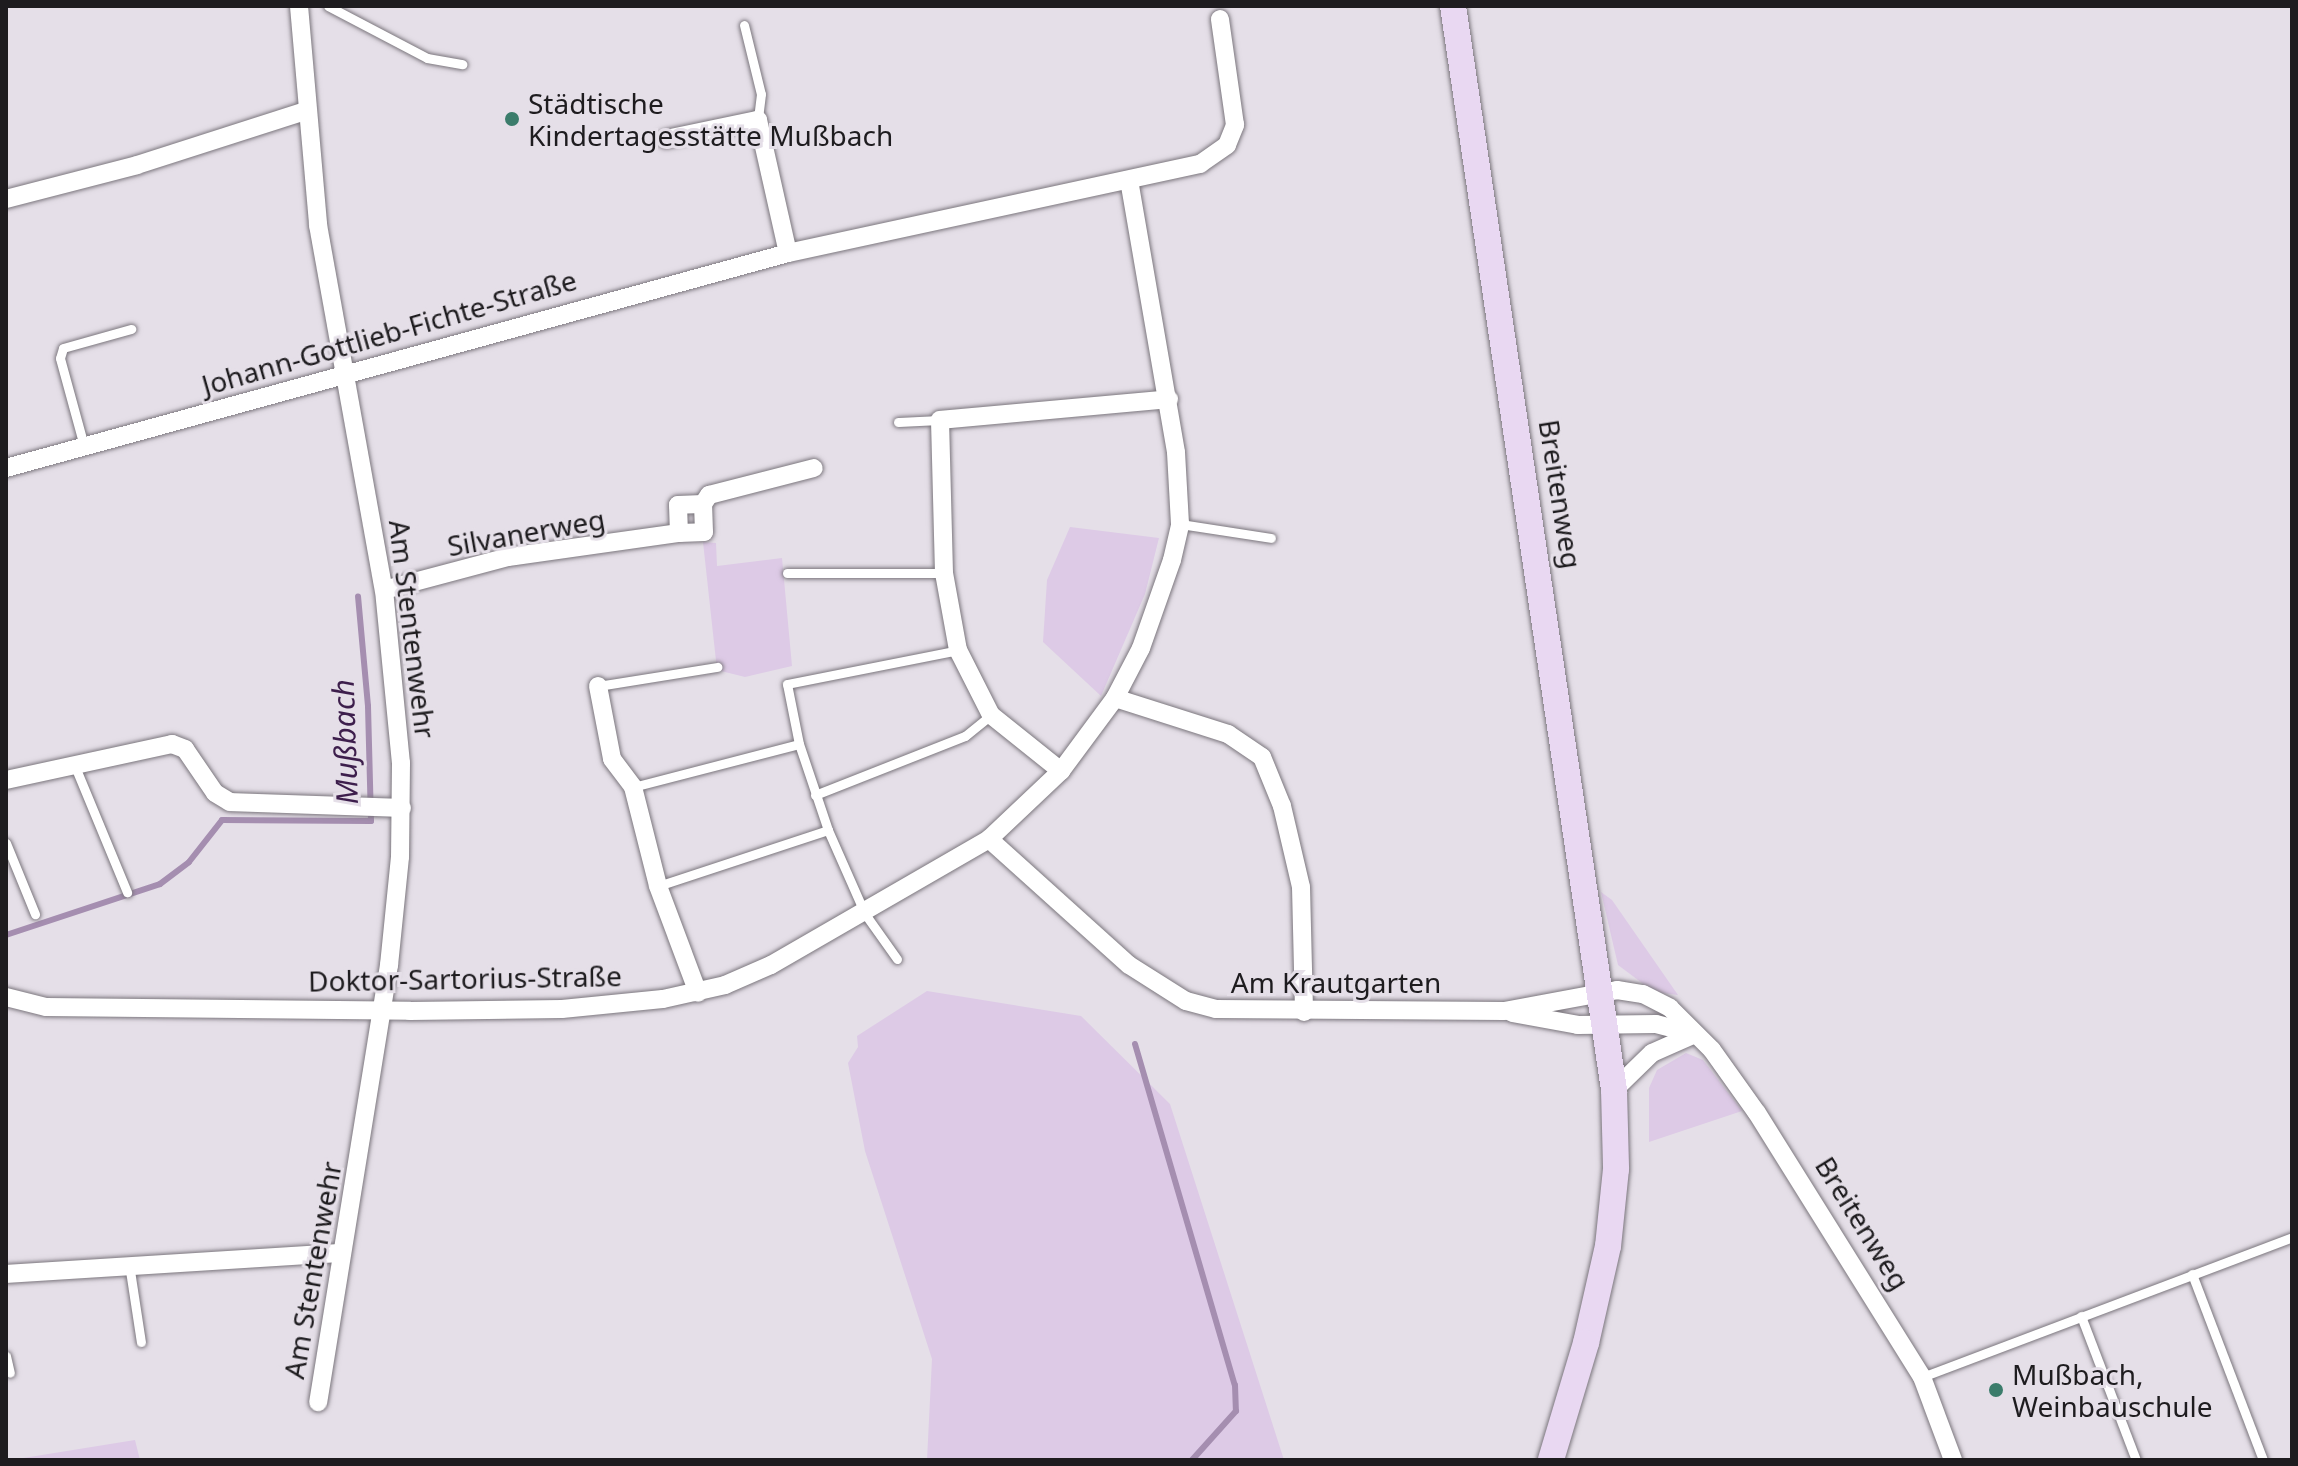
<!DOCTYPE html>
<meta charset="utf-8">
<style>
body{margin:0}
#map{position:relative;width:2298px;height:1466px;overflow:hidden;background:#e5dfe8;font-family:"Noto Sans",sans-serif}
div>[style]{position:absolute}
[style*='--x']{left:calc(var(--x)*1px);top:calc(var(--y)*1px);width:calc(var(--w)*1px);rotate:calc(var(--a)*1deg)}
.green>*{inset:0;background:#ddcae6}
.stream>*{height:6px;margin:-3px;padding:0 3px;transform-origin:3px;border-radius:3px;background:#a58eb0}
.roads{filter:drop-shadow(0 0 2px #7b767d) drop-shadow(0 0 2px #7b767d)}
.service>*{height:9px;margin:-4.5px;padding:0 4.5px;transform-origin:4.5px;border-radius:4.5px;background:#fff}
.minor>*{height:18px;margin:-9px;padding:0 9px;transform-origin:9px;border-radius:9px;background:#fff}
.secondary>*{height:26px;margin:-13px;padding:0 13px;transform-origin:13px;border-radius:13px;background:#e9d8f2}
.dots>*{width:22px;height:22px;translate:-50% -50%;box-sizing:border-box;border:4px solid #e5dfe8;border-radius:50%}
span{translate:-50% -50%;white-space:nowrap;text-align:center;line-height:1.15;-webkit-text-stroke:6px #e5dfe8;paint-order:stroke}
.poi-label{font-size:28px;color:#1e1c1f}
.left{translate:0 -50%;text-align:left}
.street-label{font-size:28px;color:#1e1c1f}
.water-label{font-size:30px;color:#3d1e4c;font-style:italic}
.frame{position:absolute;inset:0;border:8px solid #1e1c1f;pointer-events:none}
</style>
<div id="map">
<div class="green">
<i style="clip-path:polygon(1070px 527px,1159px 538px,1145px 594px,1101px 696px,1043px 642px,1047px 580px)"></i>
<i style="clip-path:polygon(703px 542px,716px 543px,717px 566px,782px 558px,792px 666px,745px 677px,717px 670px)"></i>
<i style="clip-path:polygon(1601px 892px,1612px 900px,1678px 995px,1654px 992px,1618px 965px)"></i>
<i style="clip-path:polygon(927px 991px,1081px 1016px,1170px 1104px,1284px 1460px,927px 1460px,932px 1359px,865px 1151px,848px 1063px,858px 1047px,857px 1036px)"></i>
<i style="clip-path:polygon(1686px 1053px,1703px 1060px,1742px 1111px,1649px 1142px,1649px 1088px,1657px 1070px)"></i>
<i style="clip-path:polygon(135px 1440px,140px 1460px,11px 1460px)"></i>
</div>
<div class="stream">
<i style="--x:6;--y:935;--w:162;--a:-18.3"></i>
<i style="--x:160;--y:884;--w:36;--a:-37"></i>
<i style="--x:189;--y:862;--w:53;--a:-51.8"></i>
<i style="--x:222;--y:820;--w:149;--a:0.4"></i>
<i style="--x:371;--y:821;--w:115;--a:-91.5"></i>
<i style="--x:368;--y:706;--w:110;--a:-95.2"></i>
<i style="--x:1135;--y:1044;--w:355;--a:73.7"></i>
<i style="--x:1235;--y:1385;--w:26;--a:88"></i>
<i style="--x:1236;--y:1411;--w:66;--a:131.9"></i>
</div>
<div class="roads">
<div class="service">
<i style="--x:328;--y:6;--w:112;--a:27.7"></i>
<i style="--x:427;--y:58;--w:36;--a:10"></i>
<i style="--x:744;--y:25;--w:71;--a:76.2"></i>
<i style="--x:761;--y:94;--w:26;--a:97"></i>
<i style="--x:898;--y:422;--w:42;--a:-2.7"></i>
<i style="--x:84;--y:446;--w:91;--a:-105.3"></i>
<i style="--x:60;--y:358;--w:10;--a:-73"></i>
<i style="--x:63;--y:348;--w:71;--a:-15.6"></i>
<i style="--x:1180;--y:524;--w:92;--a:8.7"></i>
<i style="--x:787;--y:573;--w:157;--a:0"></i>
<i style="--x:598;--y:686;--w:121;--a:-9.1"></i>
<i style="--x:74;--y:764;--w:139;--a:67.5"></i>
<i style="--x:633;--y:787;--w:171;--a:-14.5"></i>
<i style="--x:815;--y:795;--w:161;--a:-21.5"></i>
<i style="--x:965;--y:736;--w:33;--a:-39"></i>
<i style="--x:6;--y:843;--w:77;--a:67.8"></i>
<i style="--x:658;--y:886;--w:179;--a:-18.2"></i>
<i style="--x:897;--y:959;--w:55;--a:-125.4"></i>
<i style="--x:865;--y:914;--w:92;--a:-113.8"></i>
<i style="--x:828;--y:830;--w:91;--a:-108.6"></i>
<i style="--x:799;--y:744;--w:61;--a:-101.3"></i>
<i style="--x:787;--y:684;--w:174;--a:-11.2"></i>
<i style="--x:129;--y:1264;--w:79;--a:81.3"></i>
<i style="--x:2192;--y:1274;--w:199;--a:69.1"></i>
<i style="--x:2081;--y:1316;--w:154;--a:69.1"></i>
<i style="--x:6;--y:1356;--w:17;--a:77"></i>
<i style="--x:1922;--y:1377;--w:396;--a:-20.7"></i>
</div>
<div class="minor">
<i style="--x:299;--y:6;--w:220;--a:85"></i>
<i style="--x:318;--y:225;--w:371;--a:79.8"></i>
<i style="--x:384;--y:590;--w:174;--a:84.4"></i>
<i style="--x:401;--y:763;--w:94;--a:90.6"></i>
<i style="--x:400;--y:857;--w:109;--a:95.8"></i>
<i style="--x:389;--y:965;--w:443;--a:99.2"></i>
<i style="--x:666;--y:139;--w:94;--a:-11.7"></i>
<i style="--x:758;--y:120;--w:136;--a:77.3"></i>
<i style="--x:6;--y:199;--w:135;--a:-14.5"></i>
<i style="--x:137;--y:165;--w:176;--a:-17.8"></i>
<i style="--x:6;--y:468;--w:811;--a:-15.37"></i>
<i style="--x:788;--y:253;--w:422;--a:-12.2"></i>
<i style="--x:1200;--y:164;--w:33;--a:-35"></i>
<i style="--x:1227;--y:145;--w:22;--a:-68"></i>
<i style="--x:1235;--y:125;--w:107;--a:-98.1"></i>
<i style="--x:703;--y:504;--w:25;--a:178"></i>
<i style="--x:678;--y:505;--w:28;--a:88"></i>
<i style="--x:679;--y:533;--w:25;--a:-2"></i>
<i style="--x:704;--y:532;--w:28;--a:-92"></i>
<i style="--x:703;--y:504;--w:11;--a:-56"></i>
<i style="--x:709;--y:495;--w:108;--a:-14.4"></i>
<i style="--x:384;--y:590;--w:128;--a:-14.9"></i>
<i style="--x:508;--y:557;--w:173;--a:-8"></i>
<i style="--x:598;--y:686;--w:74;--a:79.1"></i>
<i style="--x:612;--y:759;--w:35;--a:53"></i>
<i style="--x:633;--y:787;--w:102;--a:75.8"></i>
<i style="--x:658;--y:886;--w:114;--a:69.5"></i>
<i style="--x:1115;--y:698;--w:119;--a:17.7"></i>
<i style="--x:1228;--y:734;--w:41;--a:34.1"></i>
<i style="--x:1262;--y:757;--w:53;--a:67.8"></i>
<i style="--x:1282;--y:806;--w:83;--a:76.8"></i>
<i style="--x:1301;--y:887;--w:125;--a:88.6"></i>
<i style="--x:1061;--y:771;--w:90;--a:-141.3"></i>
<i style="--x:991;--y:715;--w:73;--a:-116.9"></i>
<i style="--x:958;--y:650;--w:78;--a:-100.3"></i>
<i style="--x:944;--y:573;--w:153;--a:-91.5"></i>
<i style="--x:940;--y:420;--w:230;--a:-5.2"></i>
<i style="--x:6;--y:780;--w:170;--a:-12.2"></i>
<i style="--x:172;--y:744;--w:14;--a:21"></i>
<i style="--x:185;--y:749;--w:53;--a:55.7"></i>
<i style="--x:215;--y:793;--w:17;--a:31"></i>
<i style="--x:230;--y:802;--w:172;--a:2"></i>
<i style="--x:989;--y:839;--w:188;--a:42"></i>
<i style="--x:1129;--y:965;--w:67;--a:32.3"></i>
<i style="--x:1186;--y:1001;--w:31;--a:15"></i>
<i style="--x:1216;--y:1009;--w:288;--a:0.4"></i>
<i style="--x:1504;--y:1011;--w:115;--a:-10.5"></i>
<i style="--x:1617;--y:990;--w:26;--a:9"></i>
<i style="--x:1643;--y:994;--w:30;--a:27"></i>
<i style="--x:1670;--y:1008;--w:59;--a:45"></i>
<i style="--x:1712;--y:1050;--w:77;--a:54.5"></i>
<i style="--x:1757;--y:1113;--w:311;--a:58"></i>
<i style="--x:1922;--y:1377;--w:89;--a:69.5"></i>
<i style="--x:6;--y:997;--w:41;--a:14"></i>
<i style="--x:46;--y:1007;--w:364;--a:0.6"></i>
<i style="--x:410;--y:1011;--w:152;--a:-0.8"></i>
<i style="--x:562;--y:1009;--w:101;--a:-5.7"></i>
<i style="--x:663;--y:999;--w:64;--a:-12.7"></i>
<i style="--x:725;--y:985;--w:50;--a:-23.5"></i>
<i style="--x:771;--y:965;--w:252;--a:-30"></i>
<i style="--x:989;--y:839;--w:99;--a:-43.4"></i>
<i style="--x:1061;--y:771;--w:91;--a:-53.5"></i>
<i style="--x:1115;--y:698;--w:56;--a:-62.5"></i>
<i style="--x:1141;--y:648;--w:93;--a:-70.6"></i>
<i style="--x:1172;--y:560;--w:37;--a:-77"></i>
<i style="--x:1180;--y:524;--w:72;--a:-93.2"></i>
<i style="--x:1176;--y:452;--w:275;--a:-99.8"></i>
<i style="--x:1512;--y:1013;--w:67;--a:10.3"></i>
<i style="--x:1578;--y:1025;--w:78;--a:-0.7"></i>
<i style="--x:1656;--y:1024;--w:40;--a:14.4"></i>
<i style="--x:1614;--y:1090;--w:53;--a:-44.2"></i>
<i style="--x:1652;--y:1053;--w:47;--a:-23.8"></i>
<i style="--x:6;--y:1274;--w:333;--a:-3.6"></i>
</div>
<div class="secondary">
<i style="--x:1453;--y:6;--w:1096;--a:81.55"></i>
<i style="--x:1614;--y:1090;--w:79;--a:88.5"></i>
<i style="--x:1616;--y:1169;--w:77;--a:95.9"></i>
<i style="--x:1608;--y:1246;--w:99;--a:102.8"></i>
<i style="--x:1586;--y:1343;--w:122;--a:106.7"></i>
</div>
</div>
<div class="dots">
<i style="left:512px;top:119px;background:#3b7c6b"></i>
<i style="left:1996px;top:1390px;background:#3b7c6b"></i>
</div>
<div class="poi-label">
<span class="left" style="left:528px;top:119px">Städtische<br>Kindertagesstätte Mußbach</span>
<span class="left" style="left:2012px;top:1390px">Mußbach,<br>Weinbauschule</span>
</div>
<div class="street-label">
<span style="left:389px;top:332px;rotate:-16deg">Johann-Gottlieb-Fichte-Straße</span>
<span style="left:1561px;top:494px;rotate:81deg">Breitenweg</span>
<span style="left:526px;top:532px;rotate:-10deg">Silvanerweg</span>
<span style="left:413px;top:629px;rotate:83deg">Am Stentenwehr</span>
<span style="left:465px;top:978px;rotate:-1deg">Doktor-Sartorius-Straße</span>
<span style="left:1336px;top:982px">Am Krautgarten</span>
<span style="left:1863px;top:1223px;rotate:58deg">Breitenweg</span>
<span style="left:312px;top:1270px;rotate:-80deg">Am Stentenwehr</span>
</div>
<div class="water-label">
<span style="left:345px;top:742px;rotate:-92deg">Mußbach</span>
</div>
<div class="frame"></div>
</div>
